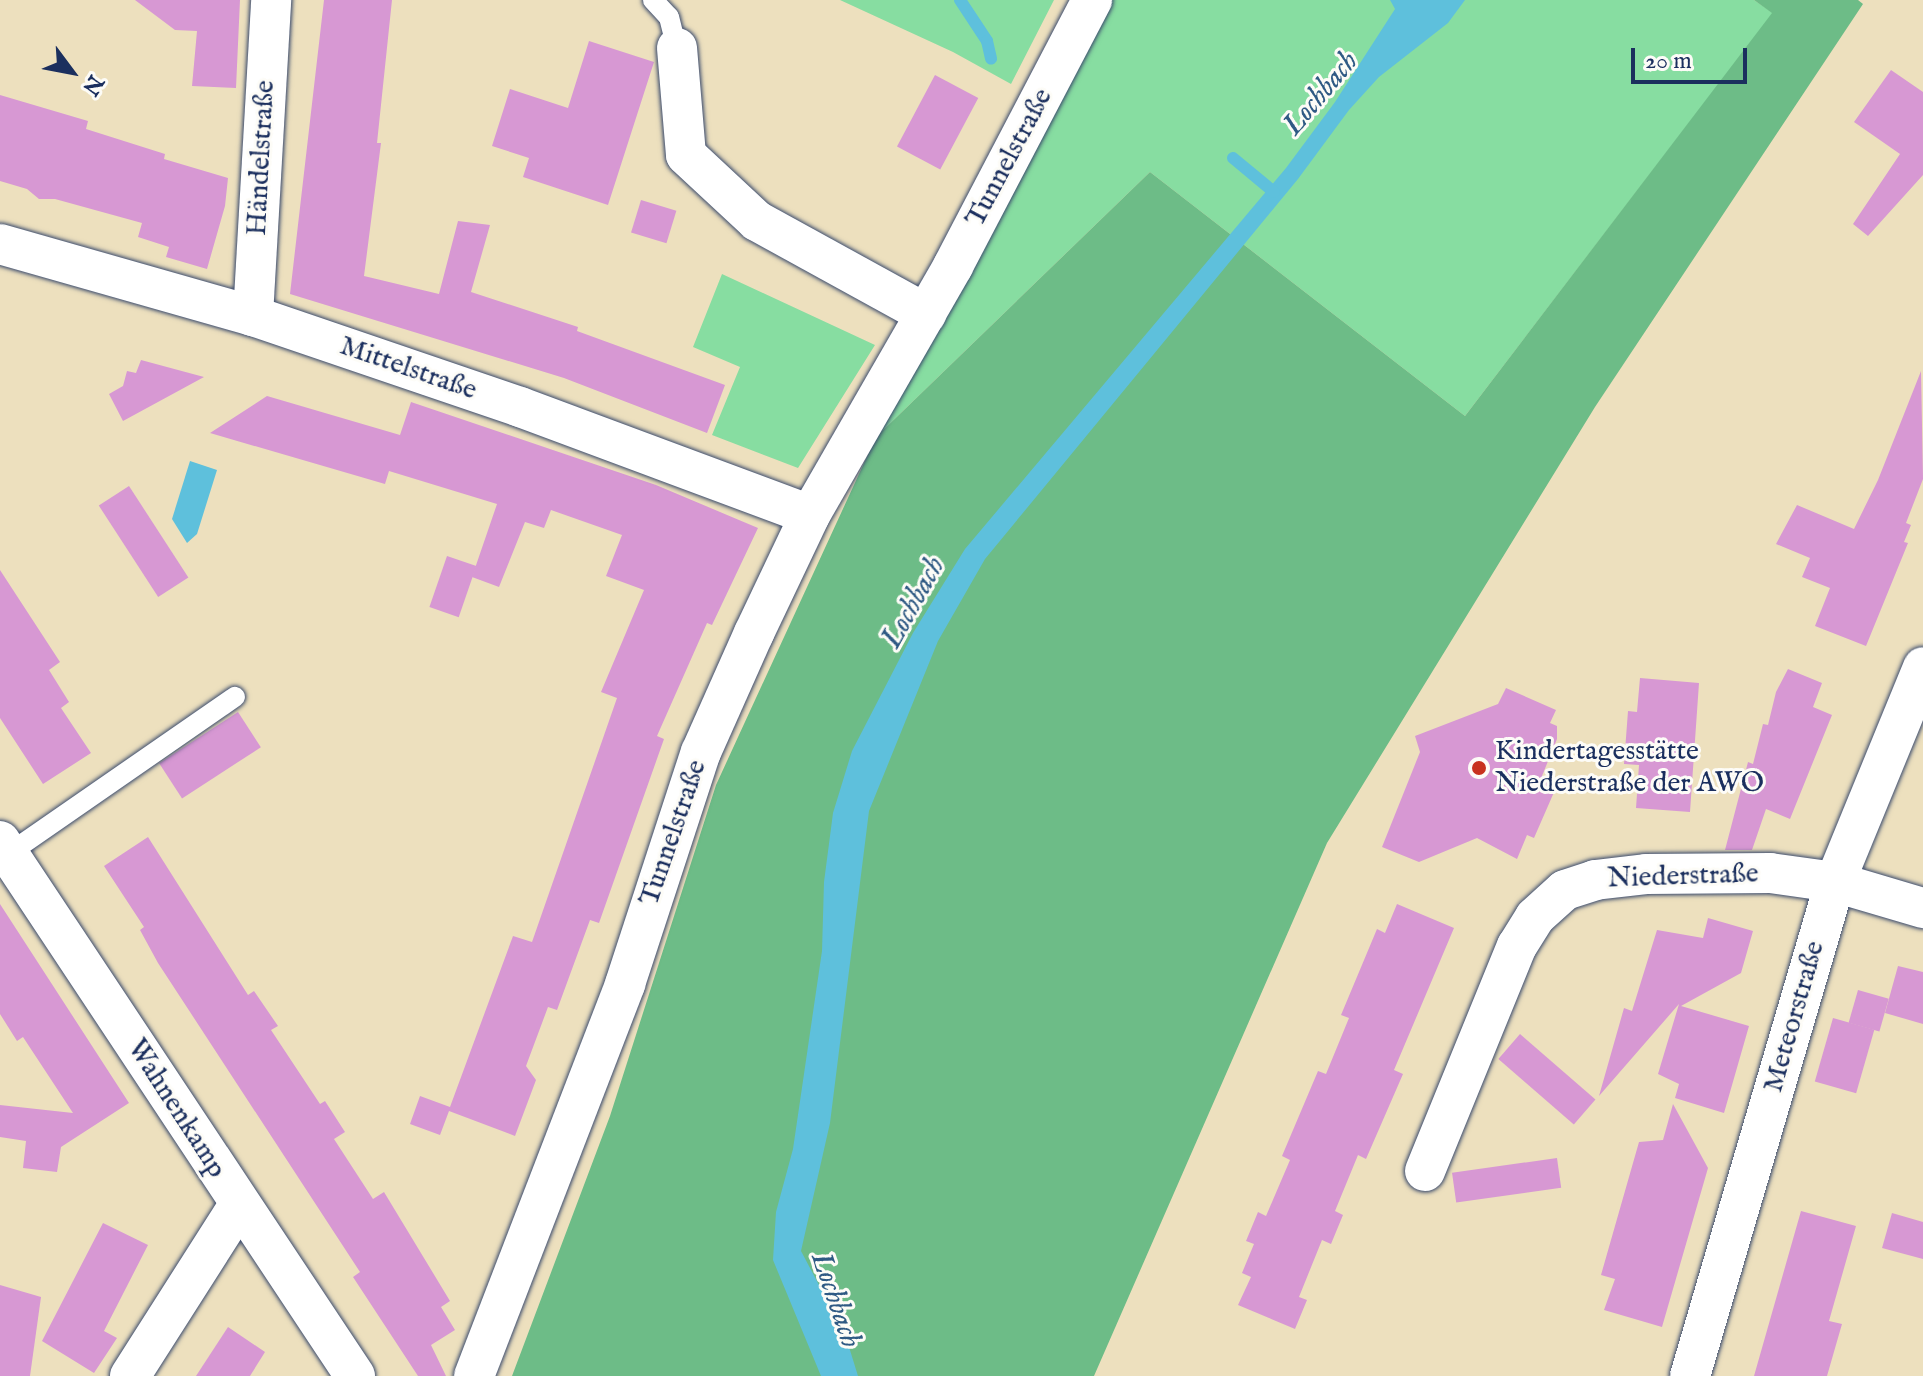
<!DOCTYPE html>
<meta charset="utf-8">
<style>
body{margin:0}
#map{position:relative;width:1923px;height:1376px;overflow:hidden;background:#ede0be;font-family:"IM FELL English",serif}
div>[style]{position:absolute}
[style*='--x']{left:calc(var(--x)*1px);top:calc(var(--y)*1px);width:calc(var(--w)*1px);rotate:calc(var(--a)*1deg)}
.green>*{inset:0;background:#87dda1}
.forest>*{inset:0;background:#6dbc87}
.water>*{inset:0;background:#5ec0dc}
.stream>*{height:12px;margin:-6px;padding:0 6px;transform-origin:6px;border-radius:6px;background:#5ec0dc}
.building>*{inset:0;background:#d798d3;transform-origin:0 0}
.roads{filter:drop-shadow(0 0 2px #3a4a6c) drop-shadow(0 0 2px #3a4a6c)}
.service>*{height:20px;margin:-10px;padding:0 10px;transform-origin:10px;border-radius:10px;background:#fff}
.minor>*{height:40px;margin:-20px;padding:0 20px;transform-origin:20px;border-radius:20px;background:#fff}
.dots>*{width:22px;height:22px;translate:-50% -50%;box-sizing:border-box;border:4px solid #fdfcf7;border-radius:50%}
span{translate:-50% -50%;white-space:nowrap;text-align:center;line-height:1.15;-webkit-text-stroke:6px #fdfcf7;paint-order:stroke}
.street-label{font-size:28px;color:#1b2f5e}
.poi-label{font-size:28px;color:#1b2f5e}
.left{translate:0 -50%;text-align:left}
.water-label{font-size:30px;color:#2f5a84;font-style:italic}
.north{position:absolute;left:32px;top:32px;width:80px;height:80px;-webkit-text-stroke:6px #fdfcf7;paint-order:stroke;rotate:122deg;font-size:22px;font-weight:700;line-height:32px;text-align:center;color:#1b2f5e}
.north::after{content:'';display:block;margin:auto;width:28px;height:36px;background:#1b2f5e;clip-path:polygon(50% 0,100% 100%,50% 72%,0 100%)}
.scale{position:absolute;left:1631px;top:48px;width:116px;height:36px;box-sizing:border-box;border:4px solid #1b2f5e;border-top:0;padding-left:10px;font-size:24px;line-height:28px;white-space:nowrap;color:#1b2f5e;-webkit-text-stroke:6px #fdfcf7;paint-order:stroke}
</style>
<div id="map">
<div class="green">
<i style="clip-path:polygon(840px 0,1054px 0,1011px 84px,953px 52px)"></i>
<i style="clip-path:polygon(1105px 0,1754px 0,1773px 13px,1465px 416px,1150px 172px,876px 437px)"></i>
<i style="clip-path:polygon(722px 274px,875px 345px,798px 468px,712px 435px,740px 367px,693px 347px)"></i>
</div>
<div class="forest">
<i style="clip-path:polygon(1754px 0,1858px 0,1863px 4px,1595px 407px,1327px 843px,1094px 1376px,512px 1376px,610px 1116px,716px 785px,876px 437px,1150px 172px,1465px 416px,1772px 13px)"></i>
</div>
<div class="water">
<i style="clip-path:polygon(1390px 0,1465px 0,1448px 23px,1379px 77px,1349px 110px,1298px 179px,985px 559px,938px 641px,869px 811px,830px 1123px,801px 1251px,845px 1334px,858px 1376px,821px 1376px,773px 1260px,776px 1212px,793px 1149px,822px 951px,824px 882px,833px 813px,852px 751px,913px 633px,965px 549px,1286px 168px,1335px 102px,1395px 9px)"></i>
<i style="clip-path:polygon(190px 461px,217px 470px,197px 534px,187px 543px,172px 519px)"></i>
</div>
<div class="stream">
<i style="--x:960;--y:0;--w:49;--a:56.6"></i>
<i style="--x:987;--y:41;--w:18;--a:77"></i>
<i style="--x:1233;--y:158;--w:53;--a:39.7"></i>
</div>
<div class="building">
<i style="clip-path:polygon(135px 0,240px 0,236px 88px,192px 86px,197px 31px,175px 30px)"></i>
<i style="clip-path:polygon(324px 0,392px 0,377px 143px,381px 143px,364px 276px,439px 294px,458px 221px,490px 225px,471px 292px,578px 327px,577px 331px,725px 385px,707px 433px,564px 378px,290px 294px)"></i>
<i style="clip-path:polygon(589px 41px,654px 62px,608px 205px,523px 177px,529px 158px,492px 146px,510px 89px,568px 108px)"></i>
<i style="clip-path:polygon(1891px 70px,1923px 92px,1923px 175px,1868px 236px,1853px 224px,1900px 154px,1854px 122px)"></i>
<i style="left:935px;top:75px;width:49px;height:81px;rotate:28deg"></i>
<i style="clip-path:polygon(0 95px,88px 121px,86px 129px,165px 154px,164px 159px,228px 178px,225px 206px,207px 269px,166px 257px,169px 247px,138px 237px,142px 223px,55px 199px,39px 199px,27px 189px,0 181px)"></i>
<i style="left:641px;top:200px;width:37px;height:34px;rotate:17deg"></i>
<i style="clip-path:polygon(141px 360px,204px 377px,123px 421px,109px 394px,123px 386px,127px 371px,136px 373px)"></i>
<i style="clip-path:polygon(1921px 371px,1923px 479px,1906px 523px,1911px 525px,1904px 542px,1908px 543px,1866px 646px,1815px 626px,1830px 588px,1802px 577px,1810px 558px,1776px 544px,1797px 505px,1854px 529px,1878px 480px)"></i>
<i style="clip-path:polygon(267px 396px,400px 435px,411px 402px,656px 485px,758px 528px,712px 625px,707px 623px,657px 736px,664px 739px,599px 923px,590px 920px,557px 1010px,548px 1007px,526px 1066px,536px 1080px,515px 1136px,449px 1111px,440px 1135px,410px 1124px,420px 1096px,450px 1107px,513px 936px,532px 942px,617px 698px,601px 692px,644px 590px,606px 576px,622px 535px,551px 510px,544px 528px,525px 522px,499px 587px,472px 577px,497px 504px,389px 471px,385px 484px,210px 433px)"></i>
<i style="left:129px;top:486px;width:109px;height:36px;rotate:57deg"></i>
<i style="left:447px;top:556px;width:31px;height:54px;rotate:19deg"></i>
<i style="clip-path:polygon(0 570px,60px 662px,49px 670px,69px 702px,61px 708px,91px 753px,43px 784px,0 718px)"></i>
<i style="clip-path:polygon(1788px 669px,1822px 683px,1813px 707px,1832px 715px,1790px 819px,1766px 809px,1752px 850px,1725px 850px,1748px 762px,1753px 764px,1763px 724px,1768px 725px,1776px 692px)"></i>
<i style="clip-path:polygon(1640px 678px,1699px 683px,1690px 812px,1636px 808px,1639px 765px,1624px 764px,1628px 711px,1637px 712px)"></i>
<i style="clip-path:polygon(1506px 688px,1556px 710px,1550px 723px,1557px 726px,1557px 739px,1542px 776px,1558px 783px,1534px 838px,1527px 835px,1517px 859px,1477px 838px,1419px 862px,1382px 847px,1420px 752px,1415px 736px,1498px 704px)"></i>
<i style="left:238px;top:712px;width:42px;height:94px;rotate:57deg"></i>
<i style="clip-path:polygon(148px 837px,248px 995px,254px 991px,278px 1026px,271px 1030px,320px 1104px,325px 1101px,345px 1132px,334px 1139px,373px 1199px,384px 1192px,450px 1301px,441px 1307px,455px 1330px,431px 1345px,446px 1376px,418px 1376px,353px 1277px,360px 1272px,158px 963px,140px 930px,144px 927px,104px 866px)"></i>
<i style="clip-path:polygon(0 904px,129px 1103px,61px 1147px,57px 1172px,23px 1168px,26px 1141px,0 1137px,0 1105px,73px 1113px,23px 1037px,17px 1041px,0 1014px)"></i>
<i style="clip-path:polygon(1397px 904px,1454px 928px,1394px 1070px,1403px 1074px,1366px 1159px,1358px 1155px,1335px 1211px,1343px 1215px,1331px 1244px,1322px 1240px,1299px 1297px,1307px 1300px,1295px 1329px,1238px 1305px,1251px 1277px,1242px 1273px,1254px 1244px,1246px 1241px,1258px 1212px,1266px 1216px,1290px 1160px,1282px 1156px,1318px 1071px,1326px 1074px,1349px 1018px,1341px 1015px,1377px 929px,1385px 933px)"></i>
<i style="clip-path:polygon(1708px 918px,1753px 931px,1741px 973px,1681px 1006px,1749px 1026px,1724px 1113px,1675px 1098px,1679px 1084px,1658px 1074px,1679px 1004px,1599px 1096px,1624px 1008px,1632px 1011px,1657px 930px,1703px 938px)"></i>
<i style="clip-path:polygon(1898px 966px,1923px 972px,1923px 1024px,1885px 1013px)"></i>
<i style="left:1858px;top:990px;width:32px;height:34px;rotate:16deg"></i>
<i style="left:1833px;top:1018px;width:43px;height:66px;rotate:16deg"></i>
<i style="left:1520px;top:1034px;width:100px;height:33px;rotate:41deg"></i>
<i style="clip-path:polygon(1673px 1104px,1708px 1168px,1662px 1327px,1604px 1310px,1615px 1279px,1601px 1275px,1639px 1142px,1663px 1140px)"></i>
<i style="left:1557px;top:1158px;width:30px;height:106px;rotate:82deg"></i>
<i style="clip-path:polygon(1801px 1211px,1856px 1226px,1829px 1321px,1842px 1324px,1827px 1376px,1754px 1376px)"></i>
<i style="clip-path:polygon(1892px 1213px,1923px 1222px,1923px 1259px,1882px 1248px)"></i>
<i style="clip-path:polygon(103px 1223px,148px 1245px,104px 1331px,117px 1338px,94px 1373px,42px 1341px)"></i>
<i style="clip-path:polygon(0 1285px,41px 1297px,30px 1376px,0 1376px)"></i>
<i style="clip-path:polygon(228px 1327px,265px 1352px,250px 1376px,196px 1376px)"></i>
</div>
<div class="roads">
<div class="service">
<i style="--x:653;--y:0;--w:23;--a:47"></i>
<i style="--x:669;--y:17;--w:32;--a:76"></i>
<i style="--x:8;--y:854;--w:276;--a:-34.7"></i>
</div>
<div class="minor">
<i style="--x:677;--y:48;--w:107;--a:85.2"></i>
<i style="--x:686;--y:155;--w:97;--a:42.9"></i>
<i style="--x:757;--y:221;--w:193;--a:28.8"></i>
<i style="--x:0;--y:244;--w:263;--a:15.9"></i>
<i style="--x:253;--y:316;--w:282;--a:18.8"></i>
<i style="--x:520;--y:407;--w:309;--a:20.4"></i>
<i style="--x:253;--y:316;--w:317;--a:-86.7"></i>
<i style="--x:0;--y:841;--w:642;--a:56.43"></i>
<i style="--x:1425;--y:1171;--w:243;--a:-67.8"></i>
<i style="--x:1517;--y:946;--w:34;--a:-58"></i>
<i style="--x:1535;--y:917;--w:40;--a:-42"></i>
<i style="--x:1565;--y:890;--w:32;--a:-18"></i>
<i style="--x:1595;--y:880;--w:51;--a:-6.7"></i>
<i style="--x:1646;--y:874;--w:124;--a:-0.5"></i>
<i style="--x:1770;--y:873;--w:66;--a:7.9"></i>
<i style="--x:1835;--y:882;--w:92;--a:16.5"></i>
<i style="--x:130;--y:1376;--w:203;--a:-57.5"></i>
<i style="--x:474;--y:1376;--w:420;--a:-68.9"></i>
<i style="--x:625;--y:984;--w:244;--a:-71.9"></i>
<i style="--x:701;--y:752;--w:130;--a:-66"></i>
<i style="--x:754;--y:633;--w:131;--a:-64.6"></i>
<i style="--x:810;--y:515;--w:287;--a:-60.1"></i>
<i style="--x:953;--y:266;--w:300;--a:-62.4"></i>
<i style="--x:1690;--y:1376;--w:515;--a:-73.64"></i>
<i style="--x:1835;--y:882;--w:232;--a:-67.7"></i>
</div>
</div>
<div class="dots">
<i style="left:1479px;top:768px;background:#c8321e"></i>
</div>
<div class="street-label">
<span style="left:262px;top:158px;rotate:-87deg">Händelstraße</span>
<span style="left:1010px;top:158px;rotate:-62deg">Tunnelstraße</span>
<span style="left:408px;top:369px;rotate:19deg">Mittelstraße</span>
<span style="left:674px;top:833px;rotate:-71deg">Tunnelstraße</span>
<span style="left:1683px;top:877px;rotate:-2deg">Niederstraße</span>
<span style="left:1795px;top:1017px;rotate:-74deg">Meteorstraße</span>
<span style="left:176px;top:1109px;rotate:57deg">Wahnenkamp</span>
</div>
<div class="poi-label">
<span class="left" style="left:1495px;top:768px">Kindertagesstätte<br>Niederstraße der AWO</span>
</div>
<div class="water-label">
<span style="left:1321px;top:94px;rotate:-50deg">Lochbach</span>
<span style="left:914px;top:603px;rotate:-61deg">Lochbach</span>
<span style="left:835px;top:1300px;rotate:71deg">Lochbach</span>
</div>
<div class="north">N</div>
<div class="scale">20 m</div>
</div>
